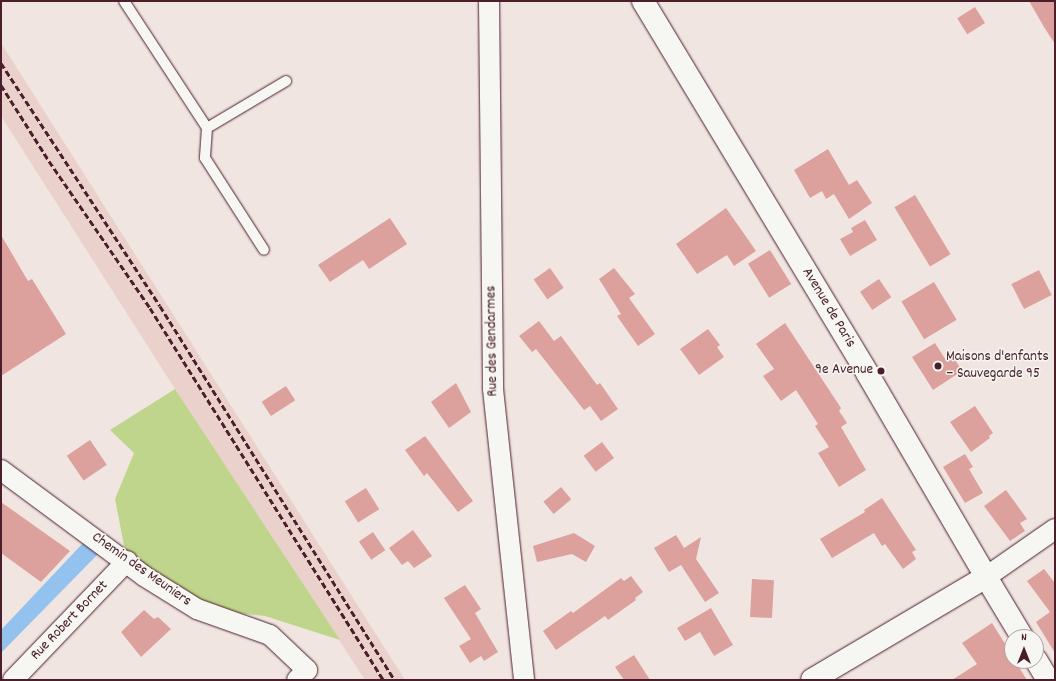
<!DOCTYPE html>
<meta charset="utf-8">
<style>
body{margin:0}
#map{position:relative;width:1056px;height:681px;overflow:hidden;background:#f1e5e1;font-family:Dekko,sans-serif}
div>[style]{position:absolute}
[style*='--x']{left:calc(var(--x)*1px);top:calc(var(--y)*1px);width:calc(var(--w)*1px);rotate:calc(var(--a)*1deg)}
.built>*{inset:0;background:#ebd1cc}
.green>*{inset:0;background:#bfd58b}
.water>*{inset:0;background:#94c2ee}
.building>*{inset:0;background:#dca19c;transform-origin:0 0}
.roads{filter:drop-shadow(0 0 1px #4a1f2b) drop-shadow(0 0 1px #4a1f2b)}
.lane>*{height:10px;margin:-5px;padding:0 5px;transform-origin:5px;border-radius:5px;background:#f6f6f2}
.street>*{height:20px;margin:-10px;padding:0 10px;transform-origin:10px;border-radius:10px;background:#f6f6f2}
.secondary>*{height:22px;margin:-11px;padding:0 11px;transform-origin:11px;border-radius:11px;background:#f6f6f2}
.primary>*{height:22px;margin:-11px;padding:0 11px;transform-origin:11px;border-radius:11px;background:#f6f6f2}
.rail>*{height:3px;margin-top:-1.5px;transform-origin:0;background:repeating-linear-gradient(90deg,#4a1f2b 0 6px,transparent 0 9px)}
.dots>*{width:11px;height:11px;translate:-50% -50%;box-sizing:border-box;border:2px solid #f6f6f2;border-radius:50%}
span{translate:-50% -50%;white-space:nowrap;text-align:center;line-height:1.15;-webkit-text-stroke:3px #f6f6f2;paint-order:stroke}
.street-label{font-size:15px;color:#4a1f2b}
.poi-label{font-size:15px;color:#4a1f2b}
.left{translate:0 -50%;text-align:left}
.right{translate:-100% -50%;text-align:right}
.frame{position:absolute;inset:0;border:2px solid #4a1f2b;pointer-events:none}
.north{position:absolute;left:1004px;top:629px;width:40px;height:40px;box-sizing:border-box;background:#f6f6f2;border:1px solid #b1a0a2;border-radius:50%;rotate:0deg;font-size:11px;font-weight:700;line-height:16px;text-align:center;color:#4a1f2b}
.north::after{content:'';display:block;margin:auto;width:14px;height:18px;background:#4a1f2b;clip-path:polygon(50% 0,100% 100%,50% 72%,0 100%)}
</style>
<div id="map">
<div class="built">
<i style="clip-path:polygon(1px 43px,405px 680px,365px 680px,175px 389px,1px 116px)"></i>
</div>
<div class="green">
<i style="clip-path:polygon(175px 389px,340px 640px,265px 616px,197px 609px,127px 561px,115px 499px,134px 453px,110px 430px)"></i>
</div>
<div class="water">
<i style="clip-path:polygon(84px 542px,99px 553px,1px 653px,1px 630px)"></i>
</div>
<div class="building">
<i style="clip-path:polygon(1029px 1px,1055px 1px,1055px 44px,1044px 27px)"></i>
<i style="left:975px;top:7px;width:19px;height:21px;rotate:58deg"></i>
<i style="clip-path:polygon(828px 149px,849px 185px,857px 180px,872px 203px,849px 219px,834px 194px,826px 199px,822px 191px,810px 198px,794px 170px)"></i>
<i style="left:915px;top:195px;width:69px;height:24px;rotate:59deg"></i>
<i style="clip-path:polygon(726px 208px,756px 251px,734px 266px,727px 255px,697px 274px,676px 244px)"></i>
<i style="clip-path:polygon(390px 218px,407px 244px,369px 269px,363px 260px,330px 282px,318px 265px)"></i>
<i style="clip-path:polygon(865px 220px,877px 240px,850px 256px,840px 239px,853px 232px,851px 228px)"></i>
<i style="clip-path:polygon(1px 235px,28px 281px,32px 279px,66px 334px,1px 376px)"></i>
<i style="left:770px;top:250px;width:40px;height:26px;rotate:58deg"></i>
<i style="left:550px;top:268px;width:24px;height:20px;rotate:55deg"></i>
<i style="clip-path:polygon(614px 268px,635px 294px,629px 298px,655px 334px,638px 346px,617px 316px,621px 314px,599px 279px)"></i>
<i style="left:1039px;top:270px;width:28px;height:31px;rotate:63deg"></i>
<i style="left:879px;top:279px;width:22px;height:23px;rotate:56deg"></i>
<i style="left:934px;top:282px;width:44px;height:38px;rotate:59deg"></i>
<i style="clip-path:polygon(539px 321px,554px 341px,561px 336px,597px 385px,600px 383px,618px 409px,601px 421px,590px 406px,584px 410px,536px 349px,532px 352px,519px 336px)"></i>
<i style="clip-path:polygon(785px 323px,841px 408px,839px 411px,847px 423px,841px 427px,866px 470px,839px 487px,818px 453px,829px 447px,815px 426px,818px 424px,796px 390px,781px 401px,763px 376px,774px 369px,756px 344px)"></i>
<i style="clip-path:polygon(708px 329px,720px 345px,717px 347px,724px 357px,699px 375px,680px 349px)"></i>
<i style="clip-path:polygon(935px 343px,947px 362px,954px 358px,962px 371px,933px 390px,912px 357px)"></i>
<i style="clip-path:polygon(456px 383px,471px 412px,449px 428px,431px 402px)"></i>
<i style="left:286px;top:386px;width:17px;height:29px;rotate:57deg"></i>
<i style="clip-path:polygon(975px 406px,993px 433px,989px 436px,990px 438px,971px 452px,950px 422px)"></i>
<i style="clip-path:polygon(425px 436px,473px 501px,458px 512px,427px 473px,424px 476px,405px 450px)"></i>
<i style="left:90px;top:440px;width:30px;height:28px;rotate:56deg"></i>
<i style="left:602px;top:442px;width:20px;height:23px;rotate:53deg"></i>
<i style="clip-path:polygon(965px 454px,973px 467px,969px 469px,983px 493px,965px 503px,943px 467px)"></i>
<i style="left:561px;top:487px;width:16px;height:23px;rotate:50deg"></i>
<i style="left:366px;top:488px;width:25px;height:25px;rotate:58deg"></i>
<i style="clip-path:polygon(1006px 490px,1027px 519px,1020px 523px,1025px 531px,1010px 541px,984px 506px)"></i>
<i style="clip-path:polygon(882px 498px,916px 550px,912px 552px,916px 559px,903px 569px,885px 544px,882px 546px,874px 533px,832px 558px,820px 539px,865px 512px,864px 510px)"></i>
<i style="clip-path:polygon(1px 502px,70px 551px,41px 582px,1px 553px)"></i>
<i style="clip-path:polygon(413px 530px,432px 556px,414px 568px,408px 561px,402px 565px,389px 548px)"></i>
<i style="left:373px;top:532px;width:22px;height:17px;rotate:56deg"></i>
<i style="clip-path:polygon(574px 533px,595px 546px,586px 562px,572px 554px,537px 562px,533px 546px)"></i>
<i style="clip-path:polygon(676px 535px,684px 548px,701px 537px,696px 559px,719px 593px,705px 602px,681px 565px,669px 572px,654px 548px)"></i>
<i style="clip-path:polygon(1044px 569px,1055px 583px,1055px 653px,1036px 622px,1050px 612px,1027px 581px)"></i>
<i style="clip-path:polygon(631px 576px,643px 592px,635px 598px,636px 600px,608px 620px,605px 616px,556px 650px,543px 631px,571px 611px,573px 613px,621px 578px,624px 581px)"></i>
<i style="left:752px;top:579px;width:22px;height:38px;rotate:3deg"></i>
<i style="clip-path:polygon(465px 585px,481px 609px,475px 613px,498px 652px,484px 661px,481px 656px,470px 663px,459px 646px,471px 639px,444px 598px)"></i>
<i style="clip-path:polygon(711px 608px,733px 645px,714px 656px,700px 632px,685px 641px,677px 628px)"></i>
<i style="clip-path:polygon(144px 610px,154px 619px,158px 617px,171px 629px,141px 657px,121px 632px)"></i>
<i style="clip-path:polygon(992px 623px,1012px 655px,1012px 661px,1015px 661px,1027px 680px,952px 680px,977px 664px,962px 643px)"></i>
<i style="clip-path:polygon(634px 655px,650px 680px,624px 680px,615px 667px)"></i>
</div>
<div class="roads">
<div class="lane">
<i style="--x:124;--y:1;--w:152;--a:56.8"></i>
<i style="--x:207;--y:128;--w:30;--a:94"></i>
<i style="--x:205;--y:158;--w:109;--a:57.3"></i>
<i style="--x:207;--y:128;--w:92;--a:-30.7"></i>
</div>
<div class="street">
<i style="--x:489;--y:1;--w:388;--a:89.4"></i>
<i style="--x:493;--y:389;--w:293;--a:83.9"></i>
<i style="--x:1;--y:470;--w:178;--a:36.5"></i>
<i style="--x:144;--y:576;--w:62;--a:31.9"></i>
<i style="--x:197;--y:609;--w:77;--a:19.6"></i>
<i style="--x:270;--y:635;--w:51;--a:43.4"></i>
<i style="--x:307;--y:670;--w:14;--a:135"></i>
<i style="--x:986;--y:577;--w:84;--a:-34.8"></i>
<i style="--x:13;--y:680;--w:165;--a:-46.2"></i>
</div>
<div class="secondary">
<i style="--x:986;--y:577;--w:70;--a:59"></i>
<i style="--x:1036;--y:660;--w:23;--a:59"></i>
</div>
<div class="primary">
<i style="--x:643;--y:1;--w:434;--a:58.9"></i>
<i style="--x:867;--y:373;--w:236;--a:59.7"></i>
<i style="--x:986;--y:577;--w:202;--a:149.4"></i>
</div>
</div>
<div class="rail">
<i style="--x:1;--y:63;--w:290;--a:56.8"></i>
<i style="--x:160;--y:306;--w:442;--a:57.9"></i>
<i style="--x:1;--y:85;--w:90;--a:57.7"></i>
<i style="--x:49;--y:161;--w:178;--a:55.5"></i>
<i style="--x:150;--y:308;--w:439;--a:57.9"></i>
</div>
<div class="dots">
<i style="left:938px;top:366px;background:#4a1f2b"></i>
<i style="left:881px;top:371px;background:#4a1f2b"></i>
</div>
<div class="street-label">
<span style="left:828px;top:308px;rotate:59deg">Avenue de Paris</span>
<span style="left:493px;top:341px;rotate:-91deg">Rue des Gendarmes</span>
<span style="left:141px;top:570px;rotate:35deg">Chemin des Meuniers</span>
<span style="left:70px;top:621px;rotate:-46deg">Rue Robert Bornet</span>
</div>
<div class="poi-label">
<span class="left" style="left:946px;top:366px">Maisons d'enfants<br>– Sauvegarde 95</span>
<span class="right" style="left:873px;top:371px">9e Avenue</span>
</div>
<div class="frame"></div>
<div class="north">N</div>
</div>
